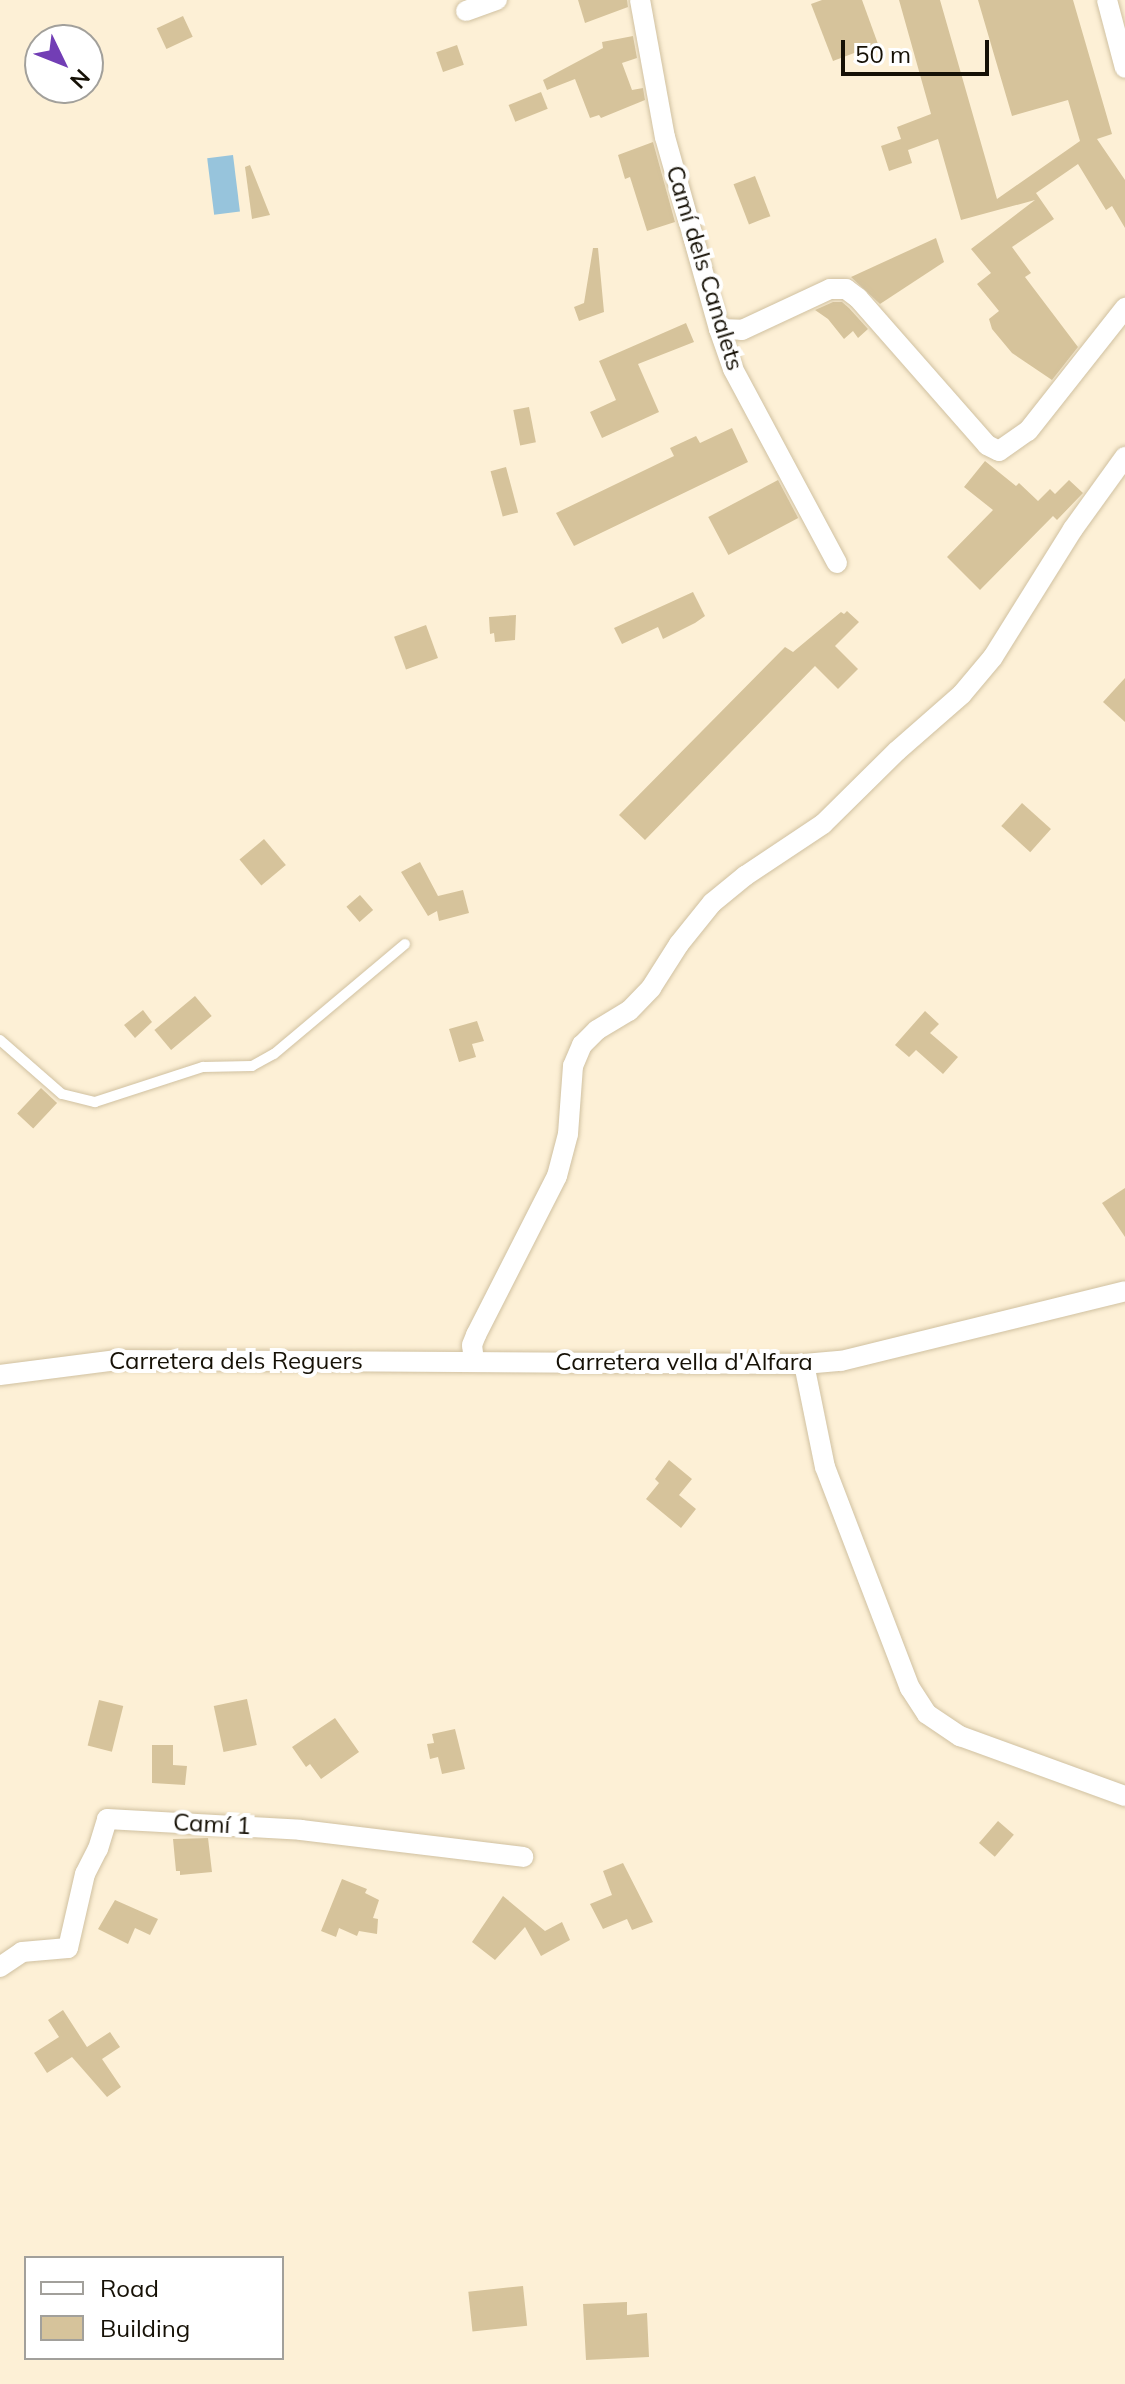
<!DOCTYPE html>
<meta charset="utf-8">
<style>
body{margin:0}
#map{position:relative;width:1125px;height:2384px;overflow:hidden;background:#fdf0d6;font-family:Mulish,sans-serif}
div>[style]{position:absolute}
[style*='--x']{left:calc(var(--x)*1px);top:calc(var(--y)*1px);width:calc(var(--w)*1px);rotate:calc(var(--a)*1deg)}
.water>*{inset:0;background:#97c4dc;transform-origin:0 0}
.building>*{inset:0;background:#d6c39b;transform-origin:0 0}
.roads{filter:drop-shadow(0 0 2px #d0c1a1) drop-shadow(0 0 2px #d0c1a1)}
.lane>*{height:10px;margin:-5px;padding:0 5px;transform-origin:5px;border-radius:5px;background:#fff}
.street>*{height:20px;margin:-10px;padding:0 10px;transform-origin:10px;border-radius:10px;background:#fff}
span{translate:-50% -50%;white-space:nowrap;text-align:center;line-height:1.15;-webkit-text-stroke:8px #fff;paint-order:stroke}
.street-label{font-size:24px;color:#161106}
.legend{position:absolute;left:24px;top:2256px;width:260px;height:104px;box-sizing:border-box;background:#fff;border:2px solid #a2a09b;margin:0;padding:10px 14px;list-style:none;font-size:24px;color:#161106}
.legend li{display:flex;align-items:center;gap:16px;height:40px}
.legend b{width:40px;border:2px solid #a2a09b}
.north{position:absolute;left:24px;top:24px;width:80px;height:80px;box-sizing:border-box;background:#fff;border:2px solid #a2a09b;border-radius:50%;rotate:133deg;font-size:22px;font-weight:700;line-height:32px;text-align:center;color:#161106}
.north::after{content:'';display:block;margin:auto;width:28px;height:36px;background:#723eb5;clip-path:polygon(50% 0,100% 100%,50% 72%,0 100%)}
.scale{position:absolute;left:841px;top:40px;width:148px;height:36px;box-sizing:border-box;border:4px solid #161106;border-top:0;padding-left:10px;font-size:24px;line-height:28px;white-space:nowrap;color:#161106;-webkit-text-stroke:6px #fff;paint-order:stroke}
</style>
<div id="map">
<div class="water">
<i style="left:233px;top:155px;width:57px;height:26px;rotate:83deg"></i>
</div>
<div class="building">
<i style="clip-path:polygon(578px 0,627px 0,628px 7px,585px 23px)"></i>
<i style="clip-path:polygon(822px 0,862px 0,878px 44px,833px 61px,811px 4px)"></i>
<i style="clip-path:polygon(899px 0,940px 0,997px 199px,1080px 141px,1068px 100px,1012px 116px,978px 0,1073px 0,1112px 134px,1097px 139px,1125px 180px,1125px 228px,1112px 206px,1106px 210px,1078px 164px,1036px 193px,1054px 219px,1012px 247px,1031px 273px,1025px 277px,1078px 347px,1052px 380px,1012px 353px,992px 329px,989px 319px,999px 311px,977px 284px,991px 273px,971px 249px,1035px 200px,961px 220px,938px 139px,908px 150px,912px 163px,889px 171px,881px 146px,901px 139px,897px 127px,931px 114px)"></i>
<i style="left:183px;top:16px;width:23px;height:29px;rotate:65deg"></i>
<i style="clip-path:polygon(633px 36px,637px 58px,622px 63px,632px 90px,643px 88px,645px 100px,601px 118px,599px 115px,590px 118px,575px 79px,547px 90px,543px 80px,603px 48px,602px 42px)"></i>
<i style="left:457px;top:45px;width:21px;height:22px;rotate:71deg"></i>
<i style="left:541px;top:92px;width:18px;height:35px;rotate:68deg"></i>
<i style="clip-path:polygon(653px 142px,675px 222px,647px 231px,630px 177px,625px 179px,618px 155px)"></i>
<i style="clip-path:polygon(250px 165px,270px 215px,252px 219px,245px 167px)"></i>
<i style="left:755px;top:176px;width:43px;height:23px;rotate:69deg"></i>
<i style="clip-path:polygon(936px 238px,944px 262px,880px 304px,851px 277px)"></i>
<i style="clip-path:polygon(593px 248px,598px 248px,604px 312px,579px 321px,574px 307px,584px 303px)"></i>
<i style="clip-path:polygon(833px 302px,842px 302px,849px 308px,868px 329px,858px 338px,853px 331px,844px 339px,828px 319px,815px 310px)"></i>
<i style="clip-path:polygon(686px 323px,694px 342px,638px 364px,659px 412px,602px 438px,590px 412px,616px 400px,599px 361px)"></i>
<i style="left:529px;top:407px;width:36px;height:16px;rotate:79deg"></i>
<i style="clip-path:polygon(732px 428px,748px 462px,574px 546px,556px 513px,674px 456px,670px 448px,696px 436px,700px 443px)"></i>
<i style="clip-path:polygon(985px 461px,1016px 486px,1019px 483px,1038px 501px,1050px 489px,1055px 494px,1069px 480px,1083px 493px,1057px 520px,1053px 516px,980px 590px,947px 557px,993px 510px,964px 487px)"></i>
<i style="left:506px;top:467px;width:47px;height:16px;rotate:75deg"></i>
<i style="left:778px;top:480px;width:43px;height:79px;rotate:62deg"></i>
<i style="clip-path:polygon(693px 592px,705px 616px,695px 623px,663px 639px,658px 627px,622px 644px,614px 628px)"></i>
<i style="clip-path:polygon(847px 611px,859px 622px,835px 646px,858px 669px,838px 689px,815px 666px,645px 840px,619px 815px,785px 647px,793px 652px,841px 612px,844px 614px)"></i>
<i style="clip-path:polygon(516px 615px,515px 640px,495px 642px,494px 633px,490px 634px,489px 617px)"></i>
<i style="left:426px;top:625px;width:35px;height:34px;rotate:70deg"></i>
<i style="clip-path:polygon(1125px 678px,1125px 722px,1103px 702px)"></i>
<i style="left:1022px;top:803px;width:39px;height:31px;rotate:42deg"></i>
<i style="left:264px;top:839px;width:34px;height:32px;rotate:50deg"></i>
<i style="clip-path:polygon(420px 862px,438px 896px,463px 890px,469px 913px,439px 921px,437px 911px,428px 916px,401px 872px)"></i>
<i style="left:360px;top:895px;width:20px;height:18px;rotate:49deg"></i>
<i style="left:195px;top:996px;width:26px;height:53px;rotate:50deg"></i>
<i style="clip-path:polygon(143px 1010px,152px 1022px,135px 1038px,124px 1025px)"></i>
<i style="clip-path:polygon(925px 1011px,939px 1024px,930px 1033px,958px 1057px,943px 1074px,916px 1050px,909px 1057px,895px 1045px)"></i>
<i style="clip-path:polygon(477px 1021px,484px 1041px,472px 1044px,476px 1057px,459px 1062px,449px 1029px)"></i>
<i style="left:41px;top:1088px;width:22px;height:35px;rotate:43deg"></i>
<i style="clip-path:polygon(1125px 1188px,1125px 1237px,1102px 1203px)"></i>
<i style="clip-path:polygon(669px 1460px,692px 1479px,679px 1495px,696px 1509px,681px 1528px,646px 1499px,659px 1483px,655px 1479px)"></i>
<i style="left:247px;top:1699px;width:47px;height:34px;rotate:78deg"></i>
<i style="left:99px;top:1700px;width:25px;height:47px;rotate:14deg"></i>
<i style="clip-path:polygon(335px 1718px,359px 1752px,321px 1779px,310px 1764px,306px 1767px,292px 1747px)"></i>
<i style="clip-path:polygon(455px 1729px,465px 1769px,442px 1774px,438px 1757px,430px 1759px,427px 1744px,434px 1743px,432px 1734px)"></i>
<i style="clip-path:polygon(152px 1745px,173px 1745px,173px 1765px,187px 1766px,185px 1785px,152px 1783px)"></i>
<i style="left:998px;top:1821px;width:21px;height:29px;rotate:41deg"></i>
<i style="clip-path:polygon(208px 1838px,212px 1872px,180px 1875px,180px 1871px,176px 1871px,173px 1839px)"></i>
<i style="clip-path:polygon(623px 1863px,653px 1922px,632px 1930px,627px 1919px,603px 1929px,590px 1904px,612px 1895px,603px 1871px)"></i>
<i style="clip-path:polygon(342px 1879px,367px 1889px,365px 1893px,379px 1900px,373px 1918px,378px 1919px,377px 1934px,359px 1931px,357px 1936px,339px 1928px,336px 1937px,321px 1931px)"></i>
<i style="clip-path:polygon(503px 1896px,545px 1931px,562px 1922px,570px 1940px,541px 1956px,525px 1927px,495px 1960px,472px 1942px)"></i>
<i style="clip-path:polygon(115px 1900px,158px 1919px,150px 1935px,135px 1928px,128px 1944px,98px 1929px)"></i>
<i style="clip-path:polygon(63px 2010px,87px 2047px,110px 2032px,120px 2047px,102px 2059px,121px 2087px,107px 2097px,72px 2057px,47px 2073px,34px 2053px,59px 2037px,48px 2020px)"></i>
<i style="left:523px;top:2286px;width:40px;height:55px;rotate:84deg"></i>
<i style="clip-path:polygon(627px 2302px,627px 2315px,647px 2313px,649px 2357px,586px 2360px,583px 2304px)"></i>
</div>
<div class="roads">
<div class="lane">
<i style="--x:0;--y:1040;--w:82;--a:41.1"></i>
<i style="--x:62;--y:1094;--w:34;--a:14"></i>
<i style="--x:95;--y:1102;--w:114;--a:-18"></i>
<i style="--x:203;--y:1067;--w:49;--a:-1.2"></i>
<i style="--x:252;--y:1066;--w:25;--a:-29"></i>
<i style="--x:274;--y:1054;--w:171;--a:-40"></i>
</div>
<div class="street">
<i style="--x:640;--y:0;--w:139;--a:79.7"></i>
<i style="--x:665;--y:137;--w:199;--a:74.3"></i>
<i style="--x:719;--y:329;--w:42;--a:70.7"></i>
<i style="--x:733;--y:369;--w:220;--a:61.8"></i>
<i style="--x:1107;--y:0;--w:70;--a:75.2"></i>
<i style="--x:466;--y:11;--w:33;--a:-20"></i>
<i style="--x:719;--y:329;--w:23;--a:2"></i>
<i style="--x:742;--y:330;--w:97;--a:-25"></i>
<i style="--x:830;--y:289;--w:16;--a:0"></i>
<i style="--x:846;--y:289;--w:15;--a:37"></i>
<i style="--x:858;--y:298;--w:196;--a:48.7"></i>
<i style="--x:987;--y:445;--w:13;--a:27"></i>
<i style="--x:999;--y:451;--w:35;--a:-35"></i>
<i style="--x:1028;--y:431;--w:157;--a:-51.7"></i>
<i style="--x:474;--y:1361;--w:16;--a:-97"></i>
<i style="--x:472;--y:1345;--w:11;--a:-68"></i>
<i style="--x:476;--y:1335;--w:178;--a:-63"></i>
<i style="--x:557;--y:1176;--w:43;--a:-75.3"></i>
<i style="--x:568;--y:1134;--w:68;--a:-85.8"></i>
<i style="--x:573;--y:1066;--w:23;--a:-67"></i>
<i style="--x:582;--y:1045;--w:21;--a:-45"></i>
<i style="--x:597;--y:1030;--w:37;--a:-31"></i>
<i style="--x:629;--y:1011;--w:32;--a:-46"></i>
<i style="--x:651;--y:988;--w:52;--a:-57.5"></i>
<i style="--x:679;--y:944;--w:53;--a:-51.2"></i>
<i style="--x:712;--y:903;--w:43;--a:-39.3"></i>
<i style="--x:745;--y:876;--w:94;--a:-33.7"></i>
<i style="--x:823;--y:824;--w:104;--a:-44.6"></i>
<i style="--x:897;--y:751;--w:86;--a:-41.2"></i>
<i style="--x:962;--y:694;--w:48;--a:-50"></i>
<i style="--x:993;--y:657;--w:151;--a:-58"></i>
<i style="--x:1073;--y:529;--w:89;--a:-54.2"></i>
<i style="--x:804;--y:1364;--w:105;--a:78.5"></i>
<i style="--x:825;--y:1467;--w:237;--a:69"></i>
<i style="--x:910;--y:1688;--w:31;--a:57"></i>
<i style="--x:927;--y:1714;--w:40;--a:34"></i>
<i style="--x:960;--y:1736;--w:176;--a:20"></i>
<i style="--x:0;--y:1375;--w:118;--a:-7.3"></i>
<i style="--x:117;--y:1360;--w:687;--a:0.33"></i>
<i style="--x:804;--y:1364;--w:37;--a:-5"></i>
<i style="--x:841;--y:1361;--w:292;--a:-13.8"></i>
<i style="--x:0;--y:1967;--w:27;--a:-34"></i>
<i style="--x:22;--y:1952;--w:46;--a:-5"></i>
<i style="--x:68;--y:1948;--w:76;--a:-77.1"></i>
<i style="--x:85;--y:1874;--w:28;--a:-63"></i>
<i style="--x:98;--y:1849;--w:31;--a:-73"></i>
<i style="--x:107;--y:1819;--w:194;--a:3.2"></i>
<i style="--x:301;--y:1830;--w:224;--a:6.9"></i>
</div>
</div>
<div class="street-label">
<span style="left:705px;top:268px;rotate:73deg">Camí dels Canalets</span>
<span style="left:236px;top:1361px">Carretera dels Reguers</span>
<span style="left:684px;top:1362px">Carretera vella d'Alfara</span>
<span style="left:212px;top:1824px;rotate:3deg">Camí 1</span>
</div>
<ul class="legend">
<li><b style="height:10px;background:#fff"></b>Road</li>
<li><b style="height:22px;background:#d6c39b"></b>Building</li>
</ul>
<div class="north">N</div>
<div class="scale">50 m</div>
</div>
